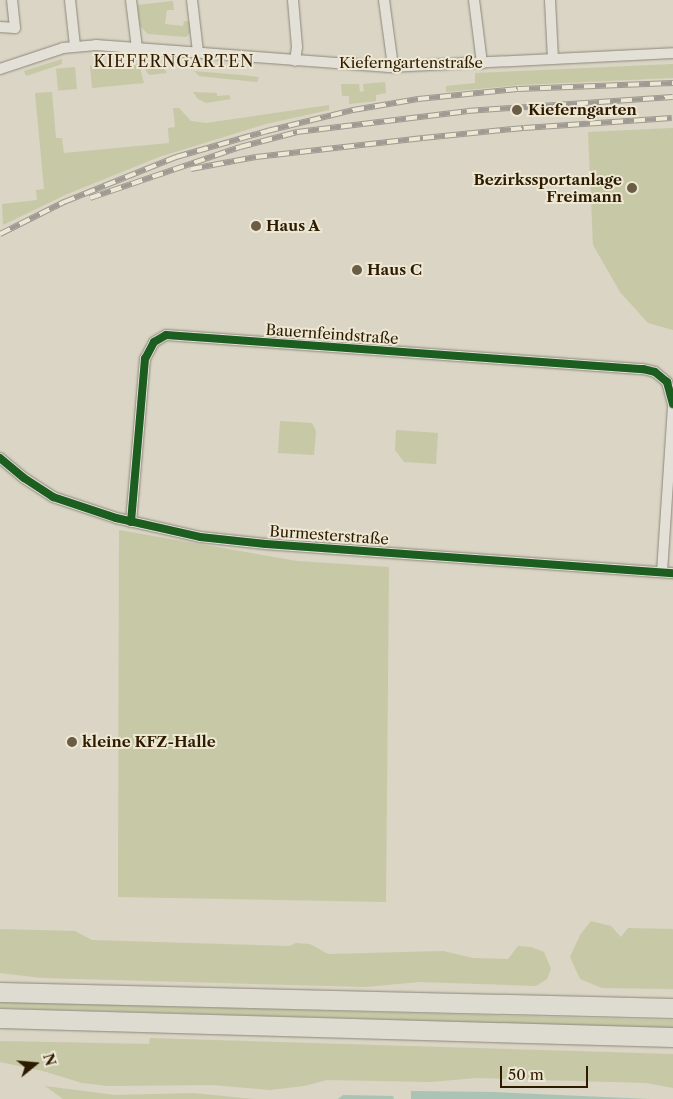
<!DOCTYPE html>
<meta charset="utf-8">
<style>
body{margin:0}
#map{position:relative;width:673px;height:1099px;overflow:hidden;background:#dad5c4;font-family:"Libre Caslon Text",serif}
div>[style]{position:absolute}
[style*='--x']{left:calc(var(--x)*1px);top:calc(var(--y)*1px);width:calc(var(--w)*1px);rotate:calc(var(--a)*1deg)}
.green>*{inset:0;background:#c7c8a6;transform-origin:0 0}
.water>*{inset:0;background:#aac3b4}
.roads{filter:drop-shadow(0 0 1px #8c877a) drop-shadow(0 0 1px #8c877a)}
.minor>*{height:10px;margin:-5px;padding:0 5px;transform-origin:5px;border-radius:5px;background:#e3e0d8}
.motorway>*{height:19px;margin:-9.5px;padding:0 9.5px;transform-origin:9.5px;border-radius:9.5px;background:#dedbd1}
.rail>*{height:5.5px;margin-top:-2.75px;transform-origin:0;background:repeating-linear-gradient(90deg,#ede7d3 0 11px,#9f9b93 0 22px);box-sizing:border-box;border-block:1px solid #9f9b93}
.cycleway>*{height:8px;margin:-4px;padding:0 4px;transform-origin:4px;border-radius:4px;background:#1b5e20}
.dots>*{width:14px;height:14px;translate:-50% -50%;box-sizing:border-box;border:2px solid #ede7d3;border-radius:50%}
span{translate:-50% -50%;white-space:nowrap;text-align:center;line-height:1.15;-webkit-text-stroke:4px #ede7d3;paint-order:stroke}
.street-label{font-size:15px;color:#2d1b00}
.poi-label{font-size:15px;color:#2d1b00;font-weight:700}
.left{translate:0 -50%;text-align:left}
.right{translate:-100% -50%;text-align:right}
.neighbourhood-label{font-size:16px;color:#2d1b00;letter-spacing:1px}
.north{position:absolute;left:10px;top:1039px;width:50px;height:50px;-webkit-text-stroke:4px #ede7d3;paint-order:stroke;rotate:73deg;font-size:14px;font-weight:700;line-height:20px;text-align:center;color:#2d1b00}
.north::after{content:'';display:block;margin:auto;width:18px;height:22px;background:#2d1b00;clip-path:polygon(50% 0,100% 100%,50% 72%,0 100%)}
.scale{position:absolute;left:500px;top:1066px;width:88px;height:22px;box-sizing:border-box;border:2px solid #2d1b00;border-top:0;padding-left:6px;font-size:15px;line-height:18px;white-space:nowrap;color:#2d1b00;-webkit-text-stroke:4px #ede7d3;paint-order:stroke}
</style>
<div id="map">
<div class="green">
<i style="clip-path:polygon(173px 1px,174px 10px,167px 10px,165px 24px,183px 26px,184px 21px,191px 22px,191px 32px,186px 37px,148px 34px,139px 25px,137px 5px)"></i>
<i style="clip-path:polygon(62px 59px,62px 64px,26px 76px,24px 71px)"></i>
<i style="clip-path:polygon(116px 62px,139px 64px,144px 83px,92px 88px,90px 66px,106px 63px,106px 66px,116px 66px)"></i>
<i style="clip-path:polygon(145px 64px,162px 65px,167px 73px,150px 75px,147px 73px)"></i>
<i style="clip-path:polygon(673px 64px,673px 78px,520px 85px,446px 92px,446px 86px,475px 83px,475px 73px)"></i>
<i style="left:75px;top:67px;width:22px;height:19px;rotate:85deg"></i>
<i style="clip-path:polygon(194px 71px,242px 75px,259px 77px,257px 82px,199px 76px)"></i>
<i style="clip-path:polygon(385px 82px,386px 93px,376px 95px,376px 101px,349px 104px,349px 96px,342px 96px,341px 84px,359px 84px,360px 92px,364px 91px,363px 84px)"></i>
<i style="clip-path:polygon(52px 92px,56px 138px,62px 138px,64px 153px,169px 143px,168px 128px,175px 127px,173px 108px,179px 108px,191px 121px,206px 123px,329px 105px,329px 110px,266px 124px,159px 157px,65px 195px,3px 225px,2px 204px,37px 200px,36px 190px,44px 189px,35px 93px)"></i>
<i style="clip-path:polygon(193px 92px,217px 93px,217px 96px,229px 95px,231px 99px,206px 103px,198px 99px)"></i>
<i style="clip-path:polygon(673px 128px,673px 330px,648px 323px,620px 292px,593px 245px,588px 132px)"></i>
<i style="clip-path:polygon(280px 421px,312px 423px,316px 431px,314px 455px,278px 453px)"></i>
<i style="clip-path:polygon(396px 430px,438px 433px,436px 464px,404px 462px,395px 450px)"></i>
<i style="clip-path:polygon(119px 530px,297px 561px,389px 567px,386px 902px,118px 897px)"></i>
<i style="clip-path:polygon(591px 921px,611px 926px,621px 937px,628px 928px,673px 929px,673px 989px,602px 988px,580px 979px,570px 957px,580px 935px)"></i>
<i style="clip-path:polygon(0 929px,75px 931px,92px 940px,290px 946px,296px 943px,310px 944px,328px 954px,443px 951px,473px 958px,508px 959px,518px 946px,531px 947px,544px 952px,551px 969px,547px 979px,536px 986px,419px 982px,366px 987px,42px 978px,0 973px)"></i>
<i style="clip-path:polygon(0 1002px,673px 1020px,673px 1028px,0 1008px)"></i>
<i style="clip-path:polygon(150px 1038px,673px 1054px,673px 1088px,646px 1083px,477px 1078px,430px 1082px,327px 1080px,304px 1086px,270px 1090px,212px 1085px,108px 1086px,82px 1083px,43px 1071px,0 1062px,0 1041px,149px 1044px)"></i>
<i style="clip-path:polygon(45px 1086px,115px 1095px,193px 1093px,254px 1099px,63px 1099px)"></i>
</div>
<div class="water">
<i style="clip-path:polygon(411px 1091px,494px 1092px,650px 1099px,411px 1099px)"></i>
<i style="clip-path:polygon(343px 1095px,393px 1096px,394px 1099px,338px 1099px)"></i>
</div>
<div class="roads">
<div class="minor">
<i style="--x:70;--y:0;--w:46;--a:83.8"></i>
<i style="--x:131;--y:0;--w:48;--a:82.9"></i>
<i style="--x:192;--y:0;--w:52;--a:83.4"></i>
<i style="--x:293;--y:0;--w:47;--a:85.1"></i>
<i style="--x:297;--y:47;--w:14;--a:98"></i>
<i style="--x:384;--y:0;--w:68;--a:82.3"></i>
<i style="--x:474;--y:0;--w:64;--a:82.8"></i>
<i style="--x:550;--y:0;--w:59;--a:87.1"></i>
<i style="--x:0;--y:27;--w:15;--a:4"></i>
<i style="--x:15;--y:28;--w:28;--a:-96"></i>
<i style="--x:0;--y:69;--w:66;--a:-18.4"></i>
<i style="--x:63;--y:48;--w:33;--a:-5"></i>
<i style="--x:96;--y:45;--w:294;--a:4.3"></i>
<i style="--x:389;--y:67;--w:284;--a:-2.8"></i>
<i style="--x:0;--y:458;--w:31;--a:40"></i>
<i style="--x:24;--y:478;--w:35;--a:33"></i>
<i style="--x:53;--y:497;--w:66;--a:18.4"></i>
<i style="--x:116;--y:518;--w:86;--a:12.7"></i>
<i style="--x:200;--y:537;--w:66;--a:6.1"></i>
<i style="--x:266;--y:544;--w:408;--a:4.1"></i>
<i style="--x:131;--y:522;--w:164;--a:-85.1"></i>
<i style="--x:145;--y:359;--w:19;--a:-62"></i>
<i style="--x:154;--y:342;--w:14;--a:-30"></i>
<i style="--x:166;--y:335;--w:478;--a:4.1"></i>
<i style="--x:643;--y:369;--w:12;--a:14"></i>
<i style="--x:655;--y:372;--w:16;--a:40"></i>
<i style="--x:667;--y:382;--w:23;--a:75"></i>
<i style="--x:662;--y:572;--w:164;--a:-86.2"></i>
</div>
<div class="motorway">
<i style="--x:0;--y:992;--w:673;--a:1.36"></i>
<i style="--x:0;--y:1018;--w:673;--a:1.62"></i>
</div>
</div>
<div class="rail">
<i style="--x:191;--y:169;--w:66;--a:-10.5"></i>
<i style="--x:256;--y:157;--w:168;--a:-6.5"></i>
<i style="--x:423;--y:138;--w:101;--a:-5.7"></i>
<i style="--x:524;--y:128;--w:148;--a:-3.9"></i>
<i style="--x:90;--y:198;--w:158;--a:-18.8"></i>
<i style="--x:240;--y:147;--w:59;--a:-14.7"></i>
<i style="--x:297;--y:132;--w:171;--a:-7"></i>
<i style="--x:467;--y:111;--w:206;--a:-3.9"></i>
<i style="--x:0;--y:234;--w:72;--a:-26.6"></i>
<i style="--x:64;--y:202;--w:121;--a:-21.9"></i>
<i style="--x:176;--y:157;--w:95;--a:-15.9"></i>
<i style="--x:267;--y:131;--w:89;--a:-13.7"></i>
<i style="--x:353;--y:110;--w:66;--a:-9.6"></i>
<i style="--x:418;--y:99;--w:100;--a:-5.7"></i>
<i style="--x:518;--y:89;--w:155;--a:-2.2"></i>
</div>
<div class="cycleway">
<i style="--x:0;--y:458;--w:31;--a:40"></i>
<i style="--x:24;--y:478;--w:35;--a:33"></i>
<i style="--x:53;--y:497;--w:66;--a:18.4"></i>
<i style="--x:116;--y:518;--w:86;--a:12.7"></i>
<i style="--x:200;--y:537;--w:66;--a:6.1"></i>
<i style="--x:266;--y:544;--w:408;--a:4.1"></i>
<i style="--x:131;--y:522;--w:164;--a:-85.1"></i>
<i style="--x:145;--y:359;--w:19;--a:-62"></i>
<i style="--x:154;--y:342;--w:14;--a:-30"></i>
<i style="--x:166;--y:335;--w:478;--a:4.1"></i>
<i style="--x:643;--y:369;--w:12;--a:14"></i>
<i style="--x:655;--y:372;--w:16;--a:40"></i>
<i style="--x:667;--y:382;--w:23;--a:75"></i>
</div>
<div class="dots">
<i style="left:517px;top:110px;background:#6a5c45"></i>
<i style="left:632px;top:188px;background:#6a5c45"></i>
<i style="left:256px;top:226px;background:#6a5c45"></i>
<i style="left:357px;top:270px;background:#6a5c45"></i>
<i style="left:72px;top:742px;background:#6a5c45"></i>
</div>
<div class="street-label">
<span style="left:411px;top:63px">Kieferngartenstraße</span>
<span style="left:332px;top:334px;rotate:4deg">Bauernfeindstraße</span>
<span style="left:329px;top:535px;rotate:4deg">Burmesterstraße</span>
</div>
<div class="poi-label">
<span class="left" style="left:528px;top:110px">Kieferngarten</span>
<span class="right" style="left:622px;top:188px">Bezirkssportanlage<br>Freimann</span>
<span class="left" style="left:266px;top:226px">Haus A</span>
<span class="left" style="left:367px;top:270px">Haus C</span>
<span class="left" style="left:82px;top:742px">kleine KFZ-Halle</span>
</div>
<div class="neighbourhood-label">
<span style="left:174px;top:61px">KIEFERNGARTEN</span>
</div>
<div class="north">N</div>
<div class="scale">50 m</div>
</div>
